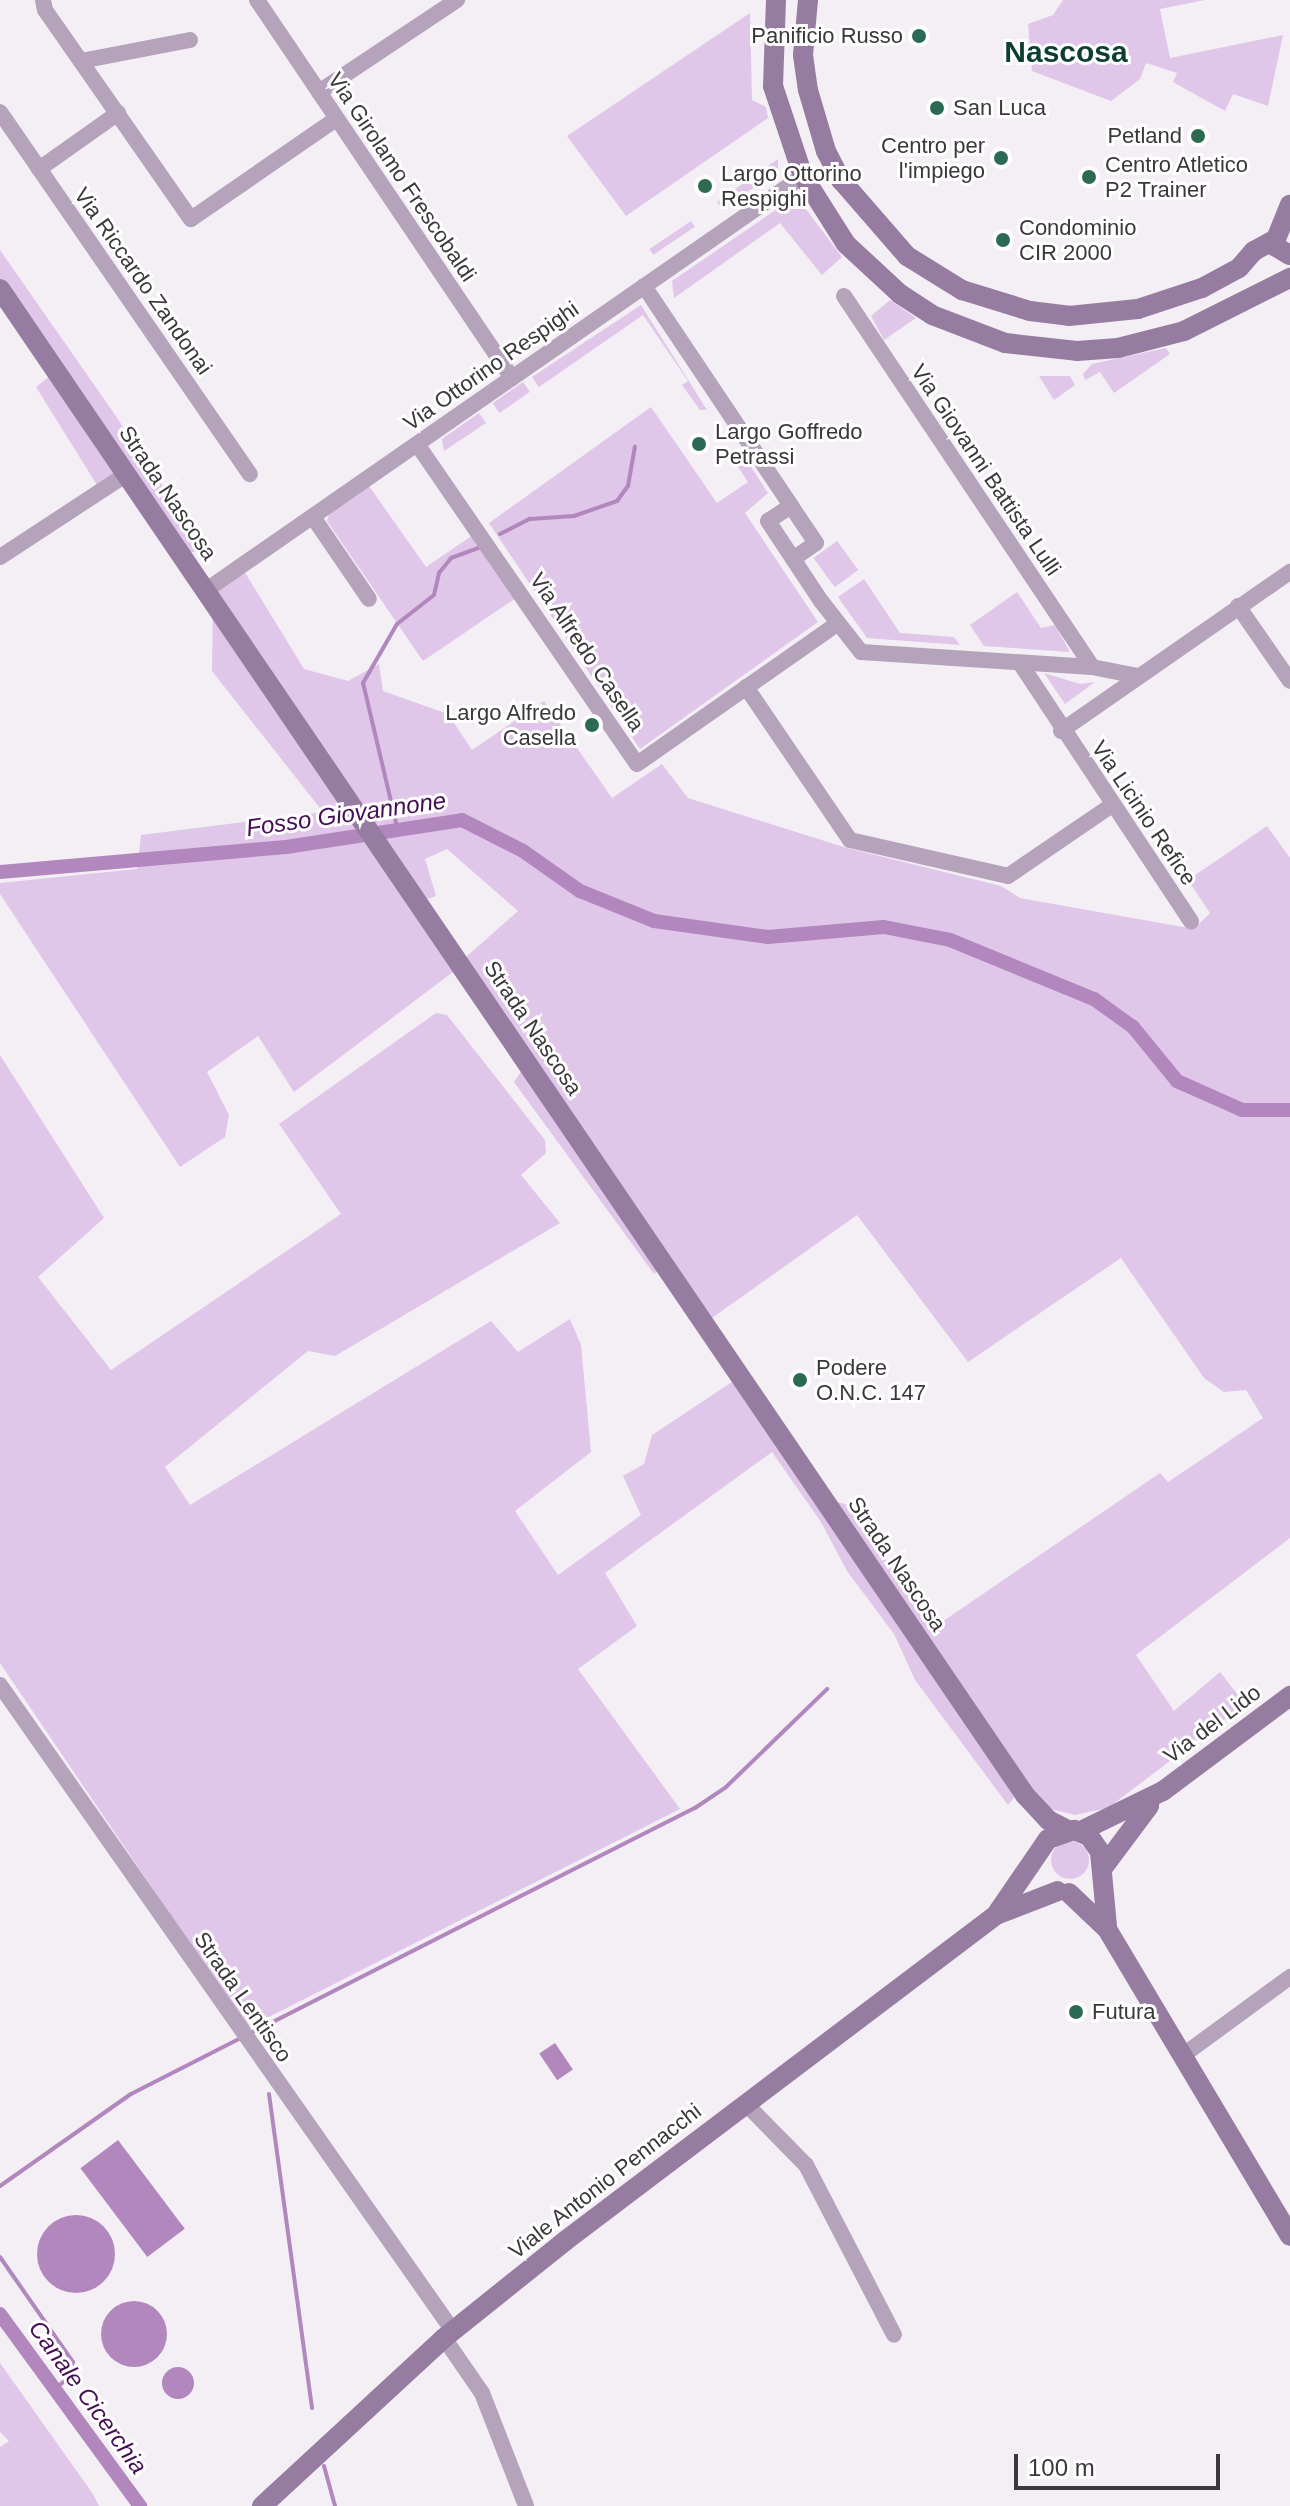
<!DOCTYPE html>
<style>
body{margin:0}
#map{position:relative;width:1290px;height:2506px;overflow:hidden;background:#f3eff5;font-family:Helvetica,sans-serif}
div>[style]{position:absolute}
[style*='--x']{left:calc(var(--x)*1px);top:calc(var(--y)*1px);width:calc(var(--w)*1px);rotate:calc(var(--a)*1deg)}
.green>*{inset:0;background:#e0c6e9;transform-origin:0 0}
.round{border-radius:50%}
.water>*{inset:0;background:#b187be;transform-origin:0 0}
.stream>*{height:4px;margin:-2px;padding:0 2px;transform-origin:2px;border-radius:2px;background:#b187be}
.canal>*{height:14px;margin:-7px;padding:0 7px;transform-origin:7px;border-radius:7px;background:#b187be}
.street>*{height:16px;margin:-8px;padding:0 8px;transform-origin:8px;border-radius:8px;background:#b5a2bb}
.secondary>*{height:20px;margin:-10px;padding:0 10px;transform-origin:10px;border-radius:10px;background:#977ca1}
.dots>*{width:22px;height:22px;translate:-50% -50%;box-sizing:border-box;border:4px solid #fffeff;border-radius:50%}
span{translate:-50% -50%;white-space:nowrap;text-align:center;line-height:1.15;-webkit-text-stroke:6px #fffeff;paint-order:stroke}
.poi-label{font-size:22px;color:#3a383a}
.right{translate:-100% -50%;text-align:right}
.left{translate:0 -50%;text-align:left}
.street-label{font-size:22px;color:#3a383a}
.water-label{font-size:24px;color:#450f54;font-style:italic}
.district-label{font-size:30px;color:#0c3f2f;font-weight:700}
.scale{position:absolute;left:1014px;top:2454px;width:206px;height:36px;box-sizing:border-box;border:4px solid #3a383a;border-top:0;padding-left:10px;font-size:24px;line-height:28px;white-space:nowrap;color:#3a383a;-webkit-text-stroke:6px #fffeff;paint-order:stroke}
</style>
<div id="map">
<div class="green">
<i style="clip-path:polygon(1063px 0,1205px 0,1160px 9px,1170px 58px,1283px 35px,1268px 106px,1233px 94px,1225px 111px,1173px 82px,1177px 73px,1146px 63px,1140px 79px,1111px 101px,1032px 71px,1028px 24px,1053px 15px)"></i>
<i style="clip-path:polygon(750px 13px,752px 100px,766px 107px,768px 118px,626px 216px,567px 136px)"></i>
<i style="clip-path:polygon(778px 159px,778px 171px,722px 209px,717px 202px)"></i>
<i style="clip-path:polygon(796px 196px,842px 257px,822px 275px,780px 223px,674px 298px,672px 281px)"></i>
<i style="left:691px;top:221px;width:7px;height:50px;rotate:56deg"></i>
<i style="clip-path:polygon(0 250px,111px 409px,206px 550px,187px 553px,136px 479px,97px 485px,36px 387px,59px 369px,0 282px)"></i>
<i style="clip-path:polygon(890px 300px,916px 318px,884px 340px,871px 316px)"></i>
<i style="clip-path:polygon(641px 305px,707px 410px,700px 410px,682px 385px,688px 381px,643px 315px,539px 387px,532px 377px)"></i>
<i style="clip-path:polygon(1166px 348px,1170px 354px,1114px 393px,1100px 372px,1085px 380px,1083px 374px,1092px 364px)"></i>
<i style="clip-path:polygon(1039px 376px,1070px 376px,1075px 385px,1054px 400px)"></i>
<i style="left:523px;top:382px;width:12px;height:37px;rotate:55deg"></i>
<i style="clip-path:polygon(651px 407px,717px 503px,748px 482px,731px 456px,735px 450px,742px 453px,768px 493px,745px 513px,818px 622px,640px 749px,489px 523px)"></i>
<i style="clip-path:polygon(479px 413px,486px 423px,444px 451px,442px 439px)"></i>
<i style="clip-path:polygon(369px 486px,426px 567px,473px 535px,516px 598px,423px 661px,327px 521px,329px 513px)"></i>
<i style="left:837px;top:541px;width:36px;height:29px;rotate:54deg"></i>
<i style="clip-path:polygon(244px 571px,304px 669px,348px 681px,379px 664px,383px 691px,448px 714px,472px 750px,544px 701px,612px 798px,662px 764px,688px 798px,847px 848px,1001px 886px,1020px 898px,1194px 929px,1210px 913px,1188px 880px,1267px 826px,1290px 858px,1290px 1538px,1136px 1655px,1174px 1711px,1220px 1672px,1245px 1704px,1108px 1808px,1075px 1815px,1039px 1806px,1023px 1787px,1008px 1805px,915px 1680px,894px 1634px,847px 1571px,821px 1522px,772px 1452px,605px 1573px,637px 1626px,578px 1669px,680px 1809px,247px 2028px,0 1663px,0 1055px,104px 1218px,38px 1277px,111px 1370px,341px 1214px,279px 1124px,436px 1013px,447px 1015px,545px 1140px,546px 1153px,521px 1175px,560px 1223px,335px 1356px,308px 1351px,165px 1467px,190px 1505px,491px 1321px,518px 1352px,570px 1319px,581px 1345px,591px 1452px,515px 1511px,558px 1575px,641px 1515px,623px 1476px,644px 1464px,652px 1435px,732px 1382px,810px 1494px,848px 1505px,933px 1628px,1160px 1473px,1168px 1482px,1263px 1418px,1246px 1390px,1224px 1392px,1204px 1378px,1121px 1258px,968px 1362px,857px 1215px,712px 1318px,671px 1259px,654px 1274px,514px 1082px,532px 1055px,466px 957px,518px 911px,447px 849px,425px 859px,436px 896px,408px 906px,453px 972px,294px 1092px,258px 1036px,207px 1072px,229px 1115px,225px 1137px,180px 1167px,0 894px,0 883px,137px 869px,141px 835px,323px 812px,212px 671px,213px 593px)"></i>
<i style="clip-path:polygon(864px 579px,900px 633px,954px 637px,960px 645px,867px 638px,838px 597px)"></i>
<i style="clip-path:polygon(1017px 592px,1041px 628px,1055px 625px,1070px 652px,984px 646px,970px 625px)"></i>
<i style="clip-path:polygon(1044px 673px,1080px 684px,1095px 682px,1065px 704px)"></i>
<i class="round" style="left:1051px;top:1841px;width:38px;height:38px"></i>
<i style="clip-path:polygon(0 2363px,93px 2494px,99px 2506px,0 2506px,0 2447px,9px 2441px,0 2432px)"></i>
</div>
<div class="water">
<i style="left:555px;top:2043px;width:32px;height:19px;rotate:56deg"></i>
<i style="left:118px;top:2140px;width:111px;height:47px;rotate:53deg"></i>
<i class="round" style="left:37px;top:2215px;width:78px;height:78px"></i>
<i class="round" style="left:101px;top:2301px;width:66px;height:66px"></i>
<i class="round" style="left:162px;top:2367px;width:32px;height:32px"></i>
</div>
<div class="stream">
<i style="--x:500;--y:534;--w:34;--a:-27"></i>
<i style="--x:530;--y:519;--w:44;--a:-3.9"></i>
<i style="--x:574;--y:516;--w:46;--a:-19.2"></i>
<i style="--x:617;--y:501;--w:19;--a:-54"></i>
<i style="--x:628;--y:486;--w:40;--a:-80"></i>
<i style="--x:398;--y:831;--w:152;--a:-103.3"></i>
<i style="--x:363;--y:683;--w:68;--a:-60"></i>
<i style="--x:397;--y:624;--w:47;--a:-38.1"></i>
<i style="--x:434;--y:595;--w:23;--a:-77"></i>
<i style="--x:439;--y:573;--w:19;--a:-51"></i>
<i style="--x:451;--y:558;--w:33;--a:-20"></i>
<i style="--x:251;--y:2033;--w:498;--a:-26.9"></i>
<i style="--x:695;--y:1808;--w:37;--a:-34"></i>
<i style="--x:726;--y:1787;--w:141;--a:-44.1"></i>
<i style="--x:269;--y:2094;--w:317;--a:82.2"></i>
<i style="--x:0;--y:2186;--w:160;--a:-35.1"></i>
<i style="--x:131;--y:2094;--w:126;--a:-27"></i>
<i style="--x:0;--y:2257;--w:128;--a:55.2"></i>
<i style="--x:73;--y:2362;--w:17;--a:107"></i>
<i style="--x:68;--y:2378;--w:17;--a:140"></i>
<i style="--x:324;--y:2466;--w:41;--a:74.6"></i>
</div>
<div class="canal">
<i style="--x:0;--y:872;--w:287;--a:-5"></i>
<i style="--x:286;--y:847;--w:178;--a:-8.7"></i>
<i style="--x:462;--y:820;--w:68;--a:26.9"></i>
<i style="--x:523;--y:851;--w:70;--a:35.1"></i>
<i style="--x:580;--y:891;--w:80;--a:22.1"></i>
<i style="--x:654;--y:921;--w:115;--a:8"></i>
<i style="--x:768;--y:937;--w:116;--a:-4.9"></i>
<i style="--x:884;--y:927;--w:67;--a:11.1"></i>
<i style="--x:950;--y:940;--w:156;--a:22.3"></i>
<i style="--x:1094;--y:999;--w:48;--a:35.7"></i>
<i style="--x:1133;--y:1027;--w:70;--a:50.8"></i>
<i style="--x:1177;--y:1081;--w:71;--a:24"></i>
<i style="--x:1242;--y:1110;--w:48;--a:0"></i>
<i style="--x:0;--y:2314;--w:238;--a:53.9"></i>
</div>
<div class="street">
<i style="--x:43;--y:0;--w:10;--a:79"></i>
<i style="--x:45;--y:10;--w:255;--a:55.1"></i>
<i style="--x:191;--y:219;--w:176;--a:-34.6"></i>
<i style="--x:257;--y:0;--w:456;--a:56"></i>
<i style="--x:81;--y:61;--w:111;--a:-10.9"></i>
<i style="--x:319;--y:92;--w:166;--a:-33.7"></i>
<i style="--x:0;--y:112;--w:440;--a:55.4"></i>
<i style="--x:39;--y:169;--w:97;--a:-35.3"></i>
<i style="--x:644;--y:286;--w:265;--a:56.2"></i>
<i style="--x:844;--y:296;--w:446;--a:56.2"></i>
<i style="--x:417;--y:444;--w:388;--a:55.5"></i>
<i style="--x:637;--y:764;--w:244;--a:-35"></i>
<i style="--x:313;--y:517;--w:99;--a:55.7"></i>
<i style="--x:0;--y:557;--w:152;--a:-33.2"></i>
<i style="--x:793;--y:559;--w:28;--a:-35"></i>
<i style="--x:816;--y:543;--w:45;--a:-124"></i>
<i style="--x:791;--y:506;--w:27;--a:147"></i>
<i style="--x:768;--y:521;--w:96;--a:56.5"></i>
<i style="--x:821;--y:601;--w:65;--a:51.9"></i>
<i style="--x:861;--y:652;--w:231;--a:3.7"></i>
<i style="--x:1092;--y:667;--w:47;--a:11.1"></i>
<i style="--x:205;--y:591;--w:728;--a:-34.76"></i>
<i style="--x:1238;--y:606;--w:91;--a:55.3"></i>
<i style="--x:1020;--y:663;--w:310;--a:56.5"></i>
<i style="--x:746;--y:687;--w:185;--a:55.8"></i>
<i style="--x:850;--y:840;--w:162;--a:12.8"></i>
<i style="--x:1008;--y:876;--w:126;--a:-34.3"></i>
<i style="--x:1061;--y:731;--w:279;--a:-34.8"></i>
<i style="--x:0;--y:1685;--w:789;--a:54.96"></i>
<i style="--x:1182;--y:2056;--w:134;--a:-36.2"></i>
<i style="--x:745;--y:2103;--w:87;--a:45.5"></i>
<i style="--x:806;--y:2165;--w:191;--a:62.6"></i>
<i style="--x:444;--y:2338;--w:67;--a:55.4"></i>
<i style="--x:482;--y:2393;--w:121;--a:68.7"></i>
</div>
<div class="secondary">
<i style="--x:776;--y:0;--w:86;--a:92"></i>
<i style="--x:773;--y:86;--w:95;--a:71.6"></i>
<i style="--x:803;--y:176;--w:80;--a:57.7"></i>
<i style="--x:846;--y:244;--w:74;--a:42.8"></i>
<i style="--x:900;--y:294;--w:38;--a:33"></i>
<i style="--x:932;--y:315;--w:78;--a:21"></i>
<i style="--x:1005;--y:343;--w:72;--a:6.3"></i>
<i style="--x:1077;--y:351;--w:41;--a:-4.2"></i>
<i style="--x:1118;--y:348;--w:68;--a:-14.4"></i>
<i style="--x:1184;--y:331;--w:119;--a:-26.6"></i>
<i style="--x:808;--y:0;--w:55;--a:95.2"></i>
<i style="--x:803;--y:55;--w:35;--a:82"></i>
<i style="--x:808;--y:90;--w:64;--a:73.6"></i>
<i style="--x:826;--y:151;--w:33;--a:63"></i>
<i style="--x:841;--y:180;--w:101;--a:49"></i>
<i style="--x:907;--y:256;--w:65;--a:31.7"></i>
<i style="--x:962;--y:290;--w:71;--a:17.2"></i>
<i style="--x:1030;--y:311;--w:39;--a:7"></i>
<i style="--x:1069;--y:316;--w:69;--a:-5.8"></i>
<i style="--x:1138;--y:309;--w:67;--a:-18.2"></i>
<i style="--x:1202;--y:288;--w:42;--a:-28.4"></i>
<i style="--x:1239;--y:268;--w:23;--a:-49"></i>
<i style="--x:1254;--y:251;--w:25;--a:-29"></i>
<i style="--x:1276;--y:239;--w:37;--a:-68"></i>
<i style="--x:1269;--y:243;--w:24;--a:30"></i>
<i style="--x:0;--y:289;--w:1822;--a:55.76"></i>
<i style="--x:1025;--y:1795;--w:34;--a:47"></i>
<i style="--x:1048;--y:1820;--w:22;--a:27"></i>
<i style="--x:1081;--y:1831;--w:91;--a:-26"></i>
<i style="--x:1163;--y:1791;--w:159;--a:-36.8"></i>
<i style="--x:1102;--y:1869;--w:79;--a:-53.3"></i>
<i style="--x:1069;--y:1893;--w:52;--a:43.5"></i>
<i style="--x:1107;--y:1929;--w:357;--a:59.2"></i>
<i style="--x:998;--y:1912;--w:88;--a:-55.6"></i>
<i style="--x:1048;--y:1839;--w:28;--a:-19"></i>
<i style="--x:1074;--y:1830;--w:16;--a:22"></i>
<i style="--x:1089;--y:1836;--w:19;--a:55"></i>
<i style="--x:1100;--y:1852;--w:74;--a:84.6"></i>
<i style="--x:262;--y:2506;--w:248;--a:-42.7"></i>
<i style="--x:444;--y:2338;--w:155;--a:-38.7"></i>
<i style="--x:565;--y:2241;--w:540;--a:-37.1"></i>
<i style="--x:996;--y:1915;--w:66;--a:-21.2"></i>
</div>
<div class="dots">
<i style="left:919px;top:36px;background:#2d6a54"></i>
<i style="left:937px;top:108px;background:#2d6a54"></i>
<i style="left:1198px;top:136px;background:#2d6a54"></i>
<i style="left:1001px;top:158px;background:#2d6a54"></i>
<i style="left:1089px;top:177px;background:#2d6a54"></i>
<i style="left:705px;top:186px;background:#2d6a54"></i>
<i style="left:1003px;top:240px;background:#2d6a54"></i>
<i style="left:699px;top:444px;background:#2d6a54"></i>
<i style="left:592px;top:725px;background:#2d6a54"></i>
<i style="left:800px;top:1380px;background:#2d6a54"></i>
<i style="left:1076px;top:2012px;background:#2d6a54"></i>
</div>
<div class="poi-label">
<span class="right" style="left:903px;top:36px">Panificio Russo</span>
<span class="left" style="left:953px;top:108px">San Luca</span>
<span class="right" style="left:1182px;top:136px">Petland</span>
<span class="right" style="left:985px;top:158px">Centro per<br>l'impiego</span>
<span class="left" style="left:1105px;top:177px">Centro Atletico<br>P2 Trainer</span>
<span class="left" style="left:721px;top:186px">Largo Ottorino<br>Respighi</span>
<span class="left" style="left:1019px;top:240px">Condominio<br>CIR 2000</span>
<span class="left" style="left:715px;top:444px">Largo Goffredo<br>Petrassi</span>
<span class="right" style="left:576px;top:725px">Largo Alfredo<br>Casella</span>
<span class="left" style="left:816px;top:1380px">Podere<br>O.N.C. 147</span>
<span class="left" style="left:1092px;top:2012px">Futura</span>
</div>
<div class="street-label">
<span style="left:402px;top:177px;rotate:56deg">Via Girolamo Frescobaldi</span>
<span style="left:143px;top:281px;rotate:55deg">Via Riccardo Zandonai</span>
<span style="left:491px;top:366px;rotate:-35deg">Via Ottorino Respighi</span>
<span style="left:986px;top:470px;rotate:56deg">Via Giovanni Battista Lulli</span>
<span style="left:168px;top:493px;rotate:56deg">Strada Nascosa</span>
<span style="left:587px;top:652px;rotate:56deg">Via Alfredo Casella</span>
<span style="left:1144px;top:813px;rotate:56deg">Via Licinio Refice</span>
<span style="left:533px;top:1028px;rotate:56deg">Strada Nascosa</span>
<span style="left:897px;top:1564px;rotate:56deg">Strada Nascosa</span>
<span style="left:1212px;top:1724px;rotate:-37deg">Via del Lido</span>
<span style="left:243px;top:1997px;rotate:55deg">Strada Lentisco</span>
<span style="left:605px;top:2181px;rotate:-38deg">Viale Antonio Pennacchi</span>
</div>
<div class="water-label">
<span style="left:346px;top:814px;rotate:-8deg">Fosso Giovannone</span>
<span style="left:88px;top:2397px;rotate:54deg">Canale Cicerchia</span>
</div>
<div class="district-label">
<span style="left:1066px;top:52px">Nascosa</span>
</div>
<div class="scale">100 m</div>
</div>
